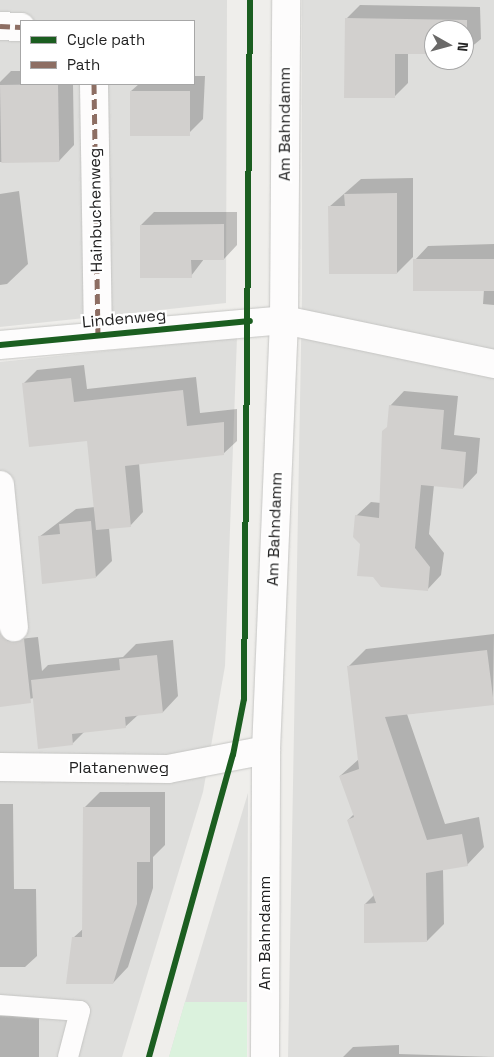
<!DOCTYPE html>
<style>
body{margin:0}
#map{position:relative;width:494px;height:1057px;overflow:hidden;background:#efeeeb;font-family:"Space Grotesk",sans-serif}
div>[style]{position:absolute}
[style*='--x']{left:calc(var(--x)*1px);top:calc(var(--y)*1px);width:calc(var(--w)*1px);rotate:calc(var(--a)*1deg)}
.residential>*{inset:0;background:#dededc}
.park>*{inset:0;background:#dbf2dd}
.shadow>*{inset:0;background:#0003;transform-origin:0 0}
.building>*{inset:0;background:#d2d0ce;transform-origin:0 0}
.roads{filter:drop-shadow(0 0 1px #c5c5c3) drop-shadow(0 0 1px #c5c5c3)}
.service>*{height:20px;margin:-10px;padding:0 10px;transform-origin:10px;border-radius:10px;background:#fdfcfc}
.minor>*{height:28px;margin:-14px;padding:0 14px;transform-origin:14px;border-radius:14px;background:#fdfcfc}
.quiet>*{height:5px;margin-top:-2.5px;transform-origin:0;background:repeating-linear-gradient(90deg,#8d6e63 0 10px,transparent 0 15px)}
.cycleway>*{height:6px;margin:-3px;padding:0 3px;transform-origin:3px;border-radius:3px;background:#1b5e20}
span{translate:-50% -50%;white-space:nowrap;text-align:center;line-height:1.15;-webkit-text-stroke:4.5px #fff;paint-order:stroke}
.street-label{font-size:16px;color:#222}
.legend{position:absolute;left:20px;top:20px;width:175px;height:65px;box-sizing:border-box;background:#fff;border:1px solid #a7a7a7;margin:0;padding:6px 9px;list-style:none;font-size:15px;color:#222}
.legend li{display:flex;align-items:center;gap:10px;height:25px}
.legend b{width:25px;border:1px solid #a7a7a7}
.north{position:absolute;left:424px;top:20px;width:50px;height:50px;box-sizing:border-box;background:#fff;border:1px solid #a7a7a7;border-radius:50%;rotate:97deg;font-size:14px;font-weight:700;line-height:20px;text-align:center;color:#222}
.north::after{content:'';display:block;margin:auto;width:18px;height:22px;background:#6a6968;clip-path:polygon(50% 0,100% 100%,50% 72%,0 100%)}
</style>
<div id="map">
<div class="residential">
<i style="clip-path:polygon(evenodd,0 0,227px 0,226px 303px,0 327px,0 0,21px 21px,194px 21px,194px 84px,21px 84px,21px 21px)"></i>
<i style="clip-path:polygon(evenodd,302px 0,494px 0,494px 1057px,288px 1057px,302px 293px,302px 0,434px 30px,464px 30px,464px 60px,434px 60px,434px 30px)"></i>
<i style="clip-path:polygon(237px 337px,225px 666px,203px 792px,122px 1057px,0 1057px,0 362px)"></i>
<i style="clip-path:polygon(248px 793px,247px 1057px,169px 1057px,185px 1002px)"></i>
</div>
<div class="park">
<i style="clip-path:polygon(185px 1002px,247px 1002px,247px 1057px,169px 1057px)"></i>
</div>
<div class="shadow">
<i style="clip-path:polygon(360px 5px,480px 7px,481px 39px,464px 53px,464px 30px,434px 30px,434px 53px,408px 53px,408px 83px,394px 97px,346px 19px)"></i>
<i style="clip-path:polygon(11px 71px,21px 71px,21px 84px,73px 84px,74px 145px,59px 161px,0 162px,0 82px)"></i>
<i style="clip-path:polygon(194px 76px,205px 76px,203px 119px,187px 135px,131px 91px,139px 84px,194px 84px)"></i>
<i style="clip-path:polygon(413px 178px,413px 257px,397px 273px,329px 207px,361px 179px)"></i>
<i style="clip-path:polygon(19px 191px,28px 264px,7px 284px,0 285px,0 194px)"></i>
<i style="clip-path:polygon(154px 212px,237px 212px,237px 245px,224px 259px,204px 259px,191px 276px,141px 225px)"></i>
<i style="clip-path:polygon(494px 244px,494px 305px,483px 304px,484px 289px,415px 260px,428px 246px)"></i>
<i style="clip-path:polygon(84px 365px,87px 389px,196px 377px,200px 413px,237px 409px,237px 441px,223px 454px,139px 463px,143px 512px,130px 526px,109px 528px,112px 561px,96px 577px,39px 537px,76px 509px,95px 507px,88px 439px,24px 383px,37px 370px)"></i>
<i style="clip-path:polygon(404px 391px,458px 396px,454px 435px,480px 438px,477px 473px,463px 488px,434px 485px,429px 534px,444px 553px,441px 575px,427px 590px,361px 544px,356px 516px,371px 502px,381px 503px,390px 406px)"></i>
<i style="clip-path:polygon(494px 634px,493px 704px,407px 714px,445px 824px,479px 817px,484px 847px,467px 865px,443px 869px,444px 924px,427px 941px,365px 904px,374px 895px,348px 820px,354px 814px,340px 776px,359px 759px,349px 666px,366px 649px)"></i>
<i style="clip-path:polygon(38px 637px,42px 671px,48px 665px,123px 657px,136px 644px,173px 640px,178px 696px,163px 712px,138px 715px,125px 727px,85px 731px,72px 744px,34px 698px,0 705px,0 641px)"></i>
<i style="clip-path:polygon(100px 792px,165px 792px,165px 845px,153px 857px,153px 888px,128px 967px,113px 983px,73px 938px,84px 928px,84px 808px)"></i>
<i style="clip-path:polygon(0 804px,13px 804px,14px 889px,36px 889px,37px 956px,25px 967px,0 967px)"></i>
<i style="left:0;top:1016px;width:39px;height:41px"></i>
<i style="clip-path:polygon(399px 1045px,399px 1054px,494px 1057px,343px 1057px,353px 1047px)"></i>
</div>
<div class="building">
<i style="clip-path:polygon(345px 18px,467px 20px,467px 54px,464px 30px,434px 30px,434px 54px,395px 54px,395px 98px,344px 98px)"></i>
<i style="left:58px;top:84px;width:78px;height:58px;rotate:89deg"></i>
<i style="left:130px;top:91px;width:60px;height:45px"></i>
<i style="clip-path:polygon(397px 193px,397px 274px,329px 274px,328px 206px,345px 206px,344px 194px)"></i>
<i style="clip-path:polygon(224px 224px,224px 260px,191px 260px,192px 278px,140px 278px,140px 225px)"></i>
<i style="left:413px;top:259px;width:81px;height:32px"></i>
<i style="clip-path:polygon(71px 378px,74px 402px,183px 390px,187px 426px,224px 422px,224px 455px,125px 466px,131px 527px,96px 530px,87px 441px,29px 447px,22px 383px)"></i>
<i style="clip-path:polygon(389px 405px,444px 410px,441px 449px,466px 452px,463px 489px,421px 485px,415px 548px,430px 567px,428px 591px,381px 587px,373px 577px,357px 576px,360px 544px,353px 537px,355px 515px,379px 518px,382px 431px,387px 427px)"></i>
<i style="clip-path:polygon(91px 521px,96px 578px,42px 584px,38px 536px,60px 534px,59px 524px)"></i>
<i style="clip-path:polygon(0 633px,8px 641px,24px 639px,31px 703px,0 707px)"></i>
<i style="clip-path:polygon(487px 650px,494px 705px,385px 717px,427px 840px,462px 834px,468px 866px,426px 873px,427px 942px,364px 943px,364px 904px,376px 903px,347px 820px,354px 817px,339px 776px,359px 769px,347px 666px)"></i>
<i style="clip-path:polygon(157px 655px,163px 713px,125px 717px,126px 728px,72px 734px,73px 745px,38px 749px,31px 680px,120px 670px,119px 659px)"></i>
<i style="clip-path:polygon(83px 807px,150px 807px,150px 862px,137px 862px,137px 904px,113px 984px,66px 984px,72px 937px,82px 937px)"></i>
</div>
<div class="roads">
<div class="service">
<i style="--x:0;--y:1005;--w:80;--a:4.3"></i>
<i style="--x:80;--y:1011;--w:48;--a:104.6"></i>
</div>
<div class="minor">
<i style="--x:0;--y:26;--w:21;--a:3"></i>
<i style="--x:94;--y:84;--w:251;--a:89.1"></i>
<i style="--x:0;--y:345;--w:285;--a:-5"></i>
<i style="--x:284;--y:320;--w:215;--a:11.8"></i>
<i style="--x:0;--y:485;--w:143;--a:84.4"></i>
<i style="--x:0;--y:767;--w:168;--a:0.7"></i>
<i style="--x:168;--y:769;--w:100;--a:-11"></i>
<i style="--x:265;--y:1057;--w:307;--a:-89.8"></i>
<i style="--x:266;--y:750;--w:430;--a:-87.6"></i>
<i style="--x:284;--y:320;--w:320;--a:-89.6"></i>
</div>
</div>
<div class="quiet">
<i style="--x:0;--y:26;--w:21;--a:3"></i>
<i style="--x:94;--y:84;--w:251;--a:89.1"></i>
</div>
<div class="cycleway">
<i style="--x:0;--y:345;--w:251;--a:-5.5"></i>
<i style="--x:149;--y:1057;--w:313;--a:-74.5"></i>
<i style="--x:233;--y:755;--w:57;--a:-78.9"></i>
<i style="--x:244;--y:699;--w:699;--a:-89.51"></i>
</div>
<div class="street-label">
<span style="left:285px;top:124px;rotate:-90deg">Am Bahndamm</span>
<span style="left:96px;top:210px;rotate:-91deg">Hainbuchenweg</span>
<span style="left:124px;top:319px;rotate:-5deg">Lindenweg</span>
<span style="left:275px;top:529px;rotate:-88deg">Am Bahndamm</span>
<span style="left:119px;top:768px">Platanenweg</span>
<span style="left:265px;top:933px;rotate:-90deg">Am Bahndamm</span>
</div>
<ul class="legend">
<li><b style="height:6px;background:#1b5e20"></b>Cycle path</li>
<li><b style="height:6px;background:#8d6e63"></b>Path</li>
</ul>
<div class="north">N</div>
</div>
